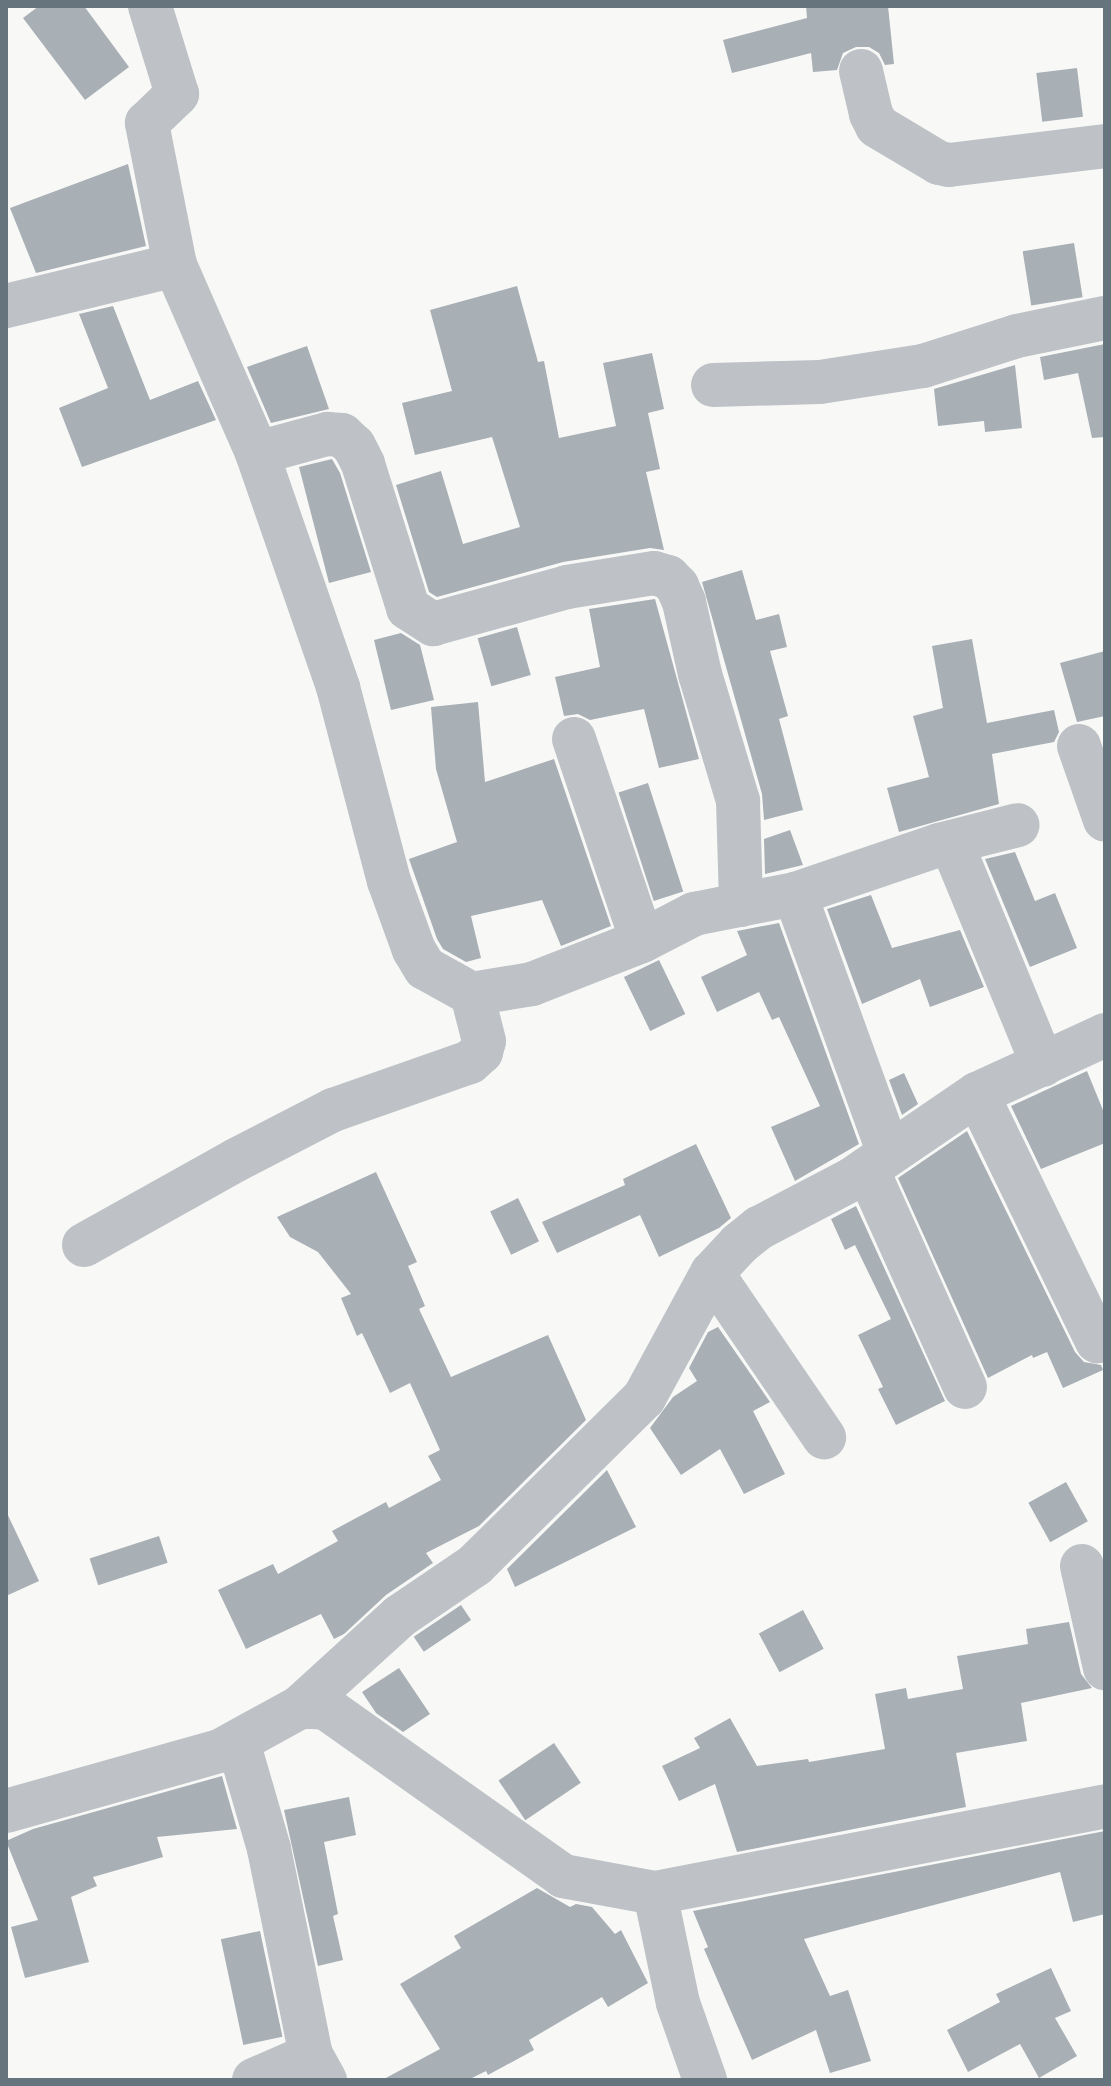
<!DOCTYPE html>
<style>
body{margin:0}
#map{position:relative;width:1111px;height:2086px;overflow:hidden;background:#f8f9f7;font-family:"IBM Plex Sans",sans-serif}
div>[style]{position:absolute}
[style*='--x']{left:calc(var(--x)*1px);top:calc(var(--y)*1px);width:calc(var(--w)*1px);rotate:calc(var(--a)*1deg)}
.building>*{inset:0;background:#a8afb5;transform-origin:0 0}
.minor>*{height:44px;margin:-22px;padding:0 22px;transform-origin:22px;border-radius:22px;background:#bec2c6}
span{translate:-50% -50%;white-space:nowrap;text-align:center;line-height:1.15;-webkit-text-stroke:8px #fff;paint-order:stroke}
.frame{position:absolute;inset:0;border:8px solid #66747e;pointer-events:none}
</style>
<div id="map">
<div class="building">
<i style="clip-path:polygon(39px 6px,84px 6px,129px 67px,85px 100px,23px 18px)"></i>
<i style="clip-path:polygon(806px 6px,888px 6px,894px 64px,885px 65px,879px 53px,869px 47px,856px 47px,843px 53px,837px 70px,813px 72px,811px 53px,732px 73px,723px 40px,807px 18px)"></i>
<i style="left:1077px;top:68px;width:49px;height:41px;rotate:83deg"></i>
<i style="clip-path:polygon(128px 164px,146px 246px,36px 273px,10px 208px)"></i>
<i style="left:1074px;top:243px;width:55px;height:52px;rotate:81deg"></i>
<i style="clip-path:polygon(517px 286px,538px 362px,544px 361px,559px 438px,616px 426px,603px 363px,652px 353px,664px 409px,648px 413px,660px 469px,646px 472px,664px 550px,650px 548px,563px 562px,437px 597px,429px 592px,396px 485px,441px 471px,463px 544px,520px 527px,492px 437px,415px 455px,402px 403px,452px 391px,430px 310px)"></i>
<i style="clip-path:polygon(113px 306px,150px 400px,198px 381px,216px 420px,82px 467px,59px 408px,108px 388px,79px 314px)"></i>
<i style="clip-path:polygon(1105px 344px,1105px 437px,1092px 438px,1078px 373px,1044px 380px,1040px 357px)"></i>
<i style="clip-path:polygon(307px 346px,329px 409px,271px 423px,247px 367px)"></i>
<i style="clip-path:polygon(1015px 365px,1022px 428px,985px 432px,984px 421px,938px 426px,934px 389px)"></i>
<i style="clip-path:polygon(332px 459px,340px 473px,371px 572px,329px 583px,299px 467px)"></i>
<i style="clip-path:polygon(742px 570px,756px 620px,779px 614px,787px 647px,770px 651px,788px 716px,779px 719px,803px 810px,764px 820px,762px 794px,702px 582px)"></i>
<i style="clip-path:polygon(655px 599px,699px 759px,659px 768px,644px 709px,590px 720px,578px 714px,564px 716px,555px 677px,600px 667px,589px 609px)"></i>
<i style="left:517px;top:627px;width:50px;height:41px;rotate:74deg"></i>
<i style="clip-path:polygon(401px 633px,420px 645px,434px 700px,391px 710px,374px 640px)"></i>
<i style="clip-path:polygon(972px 639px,987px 723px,1054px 710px,1059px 732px,1054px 742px,992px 754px,999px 804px,899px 832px,887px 788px,929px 777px,913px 716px,943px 708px,932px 646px)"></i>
<i style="clip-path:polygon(1105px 651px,1105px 716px,1077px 722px,1060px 663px)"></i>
<i style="clip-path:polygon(478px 702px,485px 782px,554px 759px,611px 926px,561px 946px,542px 900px,471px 916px,481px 958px,466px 962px,443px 949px,437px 939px,409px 859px,457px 842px,436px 769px,431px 707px)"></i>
<i style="left:648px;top:783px;width:114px;height:31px;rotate:72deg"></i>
<i style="clip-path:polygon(790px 830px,803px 865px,765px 874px,764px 839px)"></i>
<i style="clip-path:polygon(1015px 852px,1035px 901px,1055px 893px,1077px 948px,1030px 967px,985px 859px)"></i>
<i style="clip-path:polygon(871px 895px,892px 948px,960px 930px,984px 987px,930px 1007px,920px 979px,862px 1004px,827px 909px)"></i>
<i style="clip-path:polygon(779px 923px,859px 1144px,795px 1181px,771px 1127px,820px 1106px,779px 1017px,772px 1020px,759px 992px,717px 1012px,701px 977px,747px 955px,737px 931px)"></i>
<i style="left:659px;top:960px;width:60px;height:39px;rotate:64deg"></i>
<i style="clip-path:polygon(1087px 1071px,1105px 1115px,1105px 1143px,1041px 1169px,1011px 1106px)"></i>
<i style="clip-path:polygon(904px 1073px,918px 1104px,902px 1115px,889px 1080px)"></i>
<i style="clip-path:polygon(967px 1131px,1075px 1352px,1084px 1362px,1101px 1365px,1103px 1370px,1063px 1388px,1047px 1352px,1033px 1358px,1032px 1355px,988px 1378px,898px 1178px)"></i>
<i style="clip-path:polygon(696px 1144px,731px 1218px,719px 1228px,659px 1257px,640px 1215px,557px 1253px,542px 1222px,625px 1185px,623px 1179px)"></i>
<i style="clip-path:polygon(376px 1172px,417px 1262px,408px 1266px,425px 1306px,419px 1309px,451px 1377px,548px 1335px,586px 1420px,479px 1526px,426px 1553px,433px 1563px,386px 1595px,344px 1634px,334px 1639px,321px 1614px,246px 1649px,218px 1590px,273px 1564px,278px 1574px,338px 1541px,332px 1531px,386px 1502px,389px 1508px,441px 1480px,428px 1456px,440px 1450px,410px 1383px,390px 1393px,362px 1333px,357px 1336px,341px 1298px,351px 1294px,318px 1252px,290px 1237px,277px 1217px)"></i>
<i style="left:518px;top:1198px;width:48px;height:31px;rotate:64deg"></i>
<i style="clip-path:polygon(856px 1206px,945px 1401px,896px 1425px,878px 1389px,883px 1387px,858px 1335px,891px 1319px,855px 1245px,845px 1250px,831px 1219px)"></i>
<i style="clip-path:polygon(718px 1327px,770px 1402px,753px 1411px,785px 1474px,744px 1494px,720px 1449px,681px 1475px,650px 1428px,673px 1397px,697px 1381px,689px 1368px,708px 1332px)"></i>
<i style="clip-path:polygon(607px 1470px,636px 1527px,515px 1587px,507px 1569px)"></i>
<i style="left:1066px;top:1482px;width:45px;height:43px;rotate:61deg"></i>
<i style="clip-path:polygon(6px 1511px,39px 1581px,6px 1596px)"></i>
<i style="left:159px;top:1536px;width:28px;height:73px;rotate:72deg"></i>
<i style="left:461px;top:1605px;width:18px;height:57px;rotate:56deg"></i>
<i style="left:803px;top:1610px;width:44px;height:50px;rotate:62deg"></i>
<i style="clip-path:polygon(1069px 1622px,1081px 1674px,1092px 1688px,1021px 1703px,1027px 1741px,956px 1753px,966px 1807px,737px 1852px,715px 1784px,679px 1801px,662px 1766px,700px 1748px,694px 1738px,730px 1718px,757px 1766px,808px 1759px,809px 1762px,885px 1749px,875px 1694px,906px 1688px,908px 1699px,963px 1689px,957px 1656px,1028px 1644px,1026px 1629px)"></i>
<i style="clip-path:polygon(399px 1668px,430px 1714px,403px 1732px,376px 1713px,362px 1692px)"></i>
<i style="left:554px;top:1743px;width:48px;height:67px;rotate:56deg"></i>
<i style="clip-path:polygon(222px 1776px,237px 1829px,157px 1837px,163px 1857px,93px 1877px,97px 1886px,71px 1897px,89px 1962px,25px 1978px,11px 1927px,38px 1920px,6px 1841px,33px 1829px)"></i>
<i style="clip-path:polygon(349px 1797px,356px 1835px,324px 1842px,338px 1914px,333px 1916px,343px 1960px,318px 1966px,284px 1810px)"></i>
<i style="clip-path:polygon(1105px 1831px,1105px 1914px,1073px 1922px,1060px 1872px,804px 1939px,830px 1996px,848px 1990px,871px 2061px,830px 2073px,816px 2030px,752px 2060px,704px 1949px,708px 1947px,693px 1911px)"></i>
<i style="clip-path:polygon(537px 1888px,570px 1907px,576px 1904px,592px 1907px,615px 1934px,621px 1930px,648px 1983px,608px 2007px,602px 1997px,529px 2040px,534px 2050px,488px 2075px,486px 2071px,468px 2080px,382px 2080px,440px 2049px,400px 1984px,461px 1948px,454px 1936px)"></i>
<i style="left:260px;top:1931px;width:108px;height:40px;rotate:78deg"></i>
<i style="clip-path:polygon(1051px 1968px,1071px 2011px,1055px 2018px,1077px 2056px,1039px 2078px,1020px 2044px,968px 2072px,947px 2030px,1000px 2002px,996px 1994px)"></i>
</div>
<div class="minor">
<i style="--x:861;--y:71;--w:44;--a:76.9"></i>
<i style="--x:871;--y:114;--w:13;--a:63"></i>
<i style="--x:877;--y:126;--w:72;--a:30.8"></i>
<i style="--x:939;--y:163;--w:10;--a:11"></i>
<i style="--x:949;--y:165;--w:157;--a:-6.9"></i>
<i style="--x:175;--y:265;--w:205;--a:66.4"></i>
<i style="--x:257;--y:453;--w:248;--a:70.9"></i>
<i style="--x:338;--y:687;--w:201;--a:75.3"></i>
<i style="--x:389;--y:881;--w:73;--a:70.1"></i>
<i style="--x:414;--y:950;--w:21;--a:59"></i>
<i style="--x:425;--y:968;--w:54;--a:29"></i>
<i style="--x:472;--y:994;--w:61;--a:-9.5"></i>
<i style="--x:532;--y:984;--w:118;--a:-21.4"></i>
<i style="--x:642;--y:941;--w:59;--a:-27.4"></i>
<i style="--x:694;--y:914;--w:103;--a:-11.2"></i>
<i style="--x:795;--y:894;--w:276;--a:70.1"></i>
<i style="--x:6;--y:306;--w:174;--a:-13.6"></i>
<i style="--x:175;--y:265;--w:145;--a:-101.2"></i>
<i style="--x:147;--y:123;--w:42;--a:-44"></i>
<i style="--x:177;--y:94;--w:92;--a:-107.1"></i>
<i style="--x:713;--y:385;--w:107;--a:-1.6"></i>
<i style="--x:820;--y:382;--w:104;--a:-8.8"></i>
<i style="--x:923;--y:366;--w:99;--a:-17.7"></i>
<i style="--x:1017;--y:336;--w:90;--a:-11.6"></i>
<i style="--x:257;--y:453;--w:73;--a:-15.2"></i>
<i style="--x:327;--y:434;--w:15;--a:4"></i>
<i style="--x:342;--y:435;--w:16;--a:43"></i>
<i style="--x:354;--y:446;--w:20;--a:63"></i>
<i style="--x:363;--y:464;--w:151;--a:72.6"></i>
<i style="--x:408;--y:608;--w:30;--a:33"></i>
<i style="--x:433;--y:624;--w:139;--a:-15.4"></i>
<i style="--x:567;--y:587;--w:88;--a:-9.1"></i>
<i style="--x:654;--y:573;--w:15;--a:16"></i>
<i style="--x:668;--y:577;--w:13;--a:45"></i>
<i style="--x:677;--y:586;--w:17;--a:66"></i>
<i style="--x:684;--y:602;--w:74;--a:77.5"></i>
<i style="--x:700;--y:674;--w:133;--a:73.3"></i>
<i style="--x:738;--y:801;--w:104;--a:88.3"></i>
<i style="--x:574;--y:739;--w:213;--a:71.4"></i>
<i style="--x:1079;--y:746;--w:78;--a:70.6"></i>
<i style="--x:951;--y:842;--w:241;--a:67.6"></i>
<i style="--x:795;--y:894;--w:152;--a:-18.8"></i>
<i style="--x:939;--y:845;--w:81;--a:-14.2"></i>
<i style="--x:977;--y:1094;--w:275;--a:64.1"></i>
<i style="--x:867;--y:1169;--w:239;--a:65.8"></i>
<i style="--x:84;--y:1245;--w:174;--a:-29.2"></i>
<i style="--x:236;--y:1160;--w:109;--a:-27.3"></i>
<i style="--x:333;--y:1110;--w:145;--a:-19.3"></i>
<i style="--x:470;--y:1062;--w:15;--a:-42"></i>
<i style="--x:481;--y:1052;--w:11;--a:-75"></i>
<i style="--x:484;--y:1041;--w:49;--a:-104.3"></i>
<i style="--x:712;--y:1273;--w:199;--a:55.7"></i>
<i style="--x:1082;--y:1566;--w:105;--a:77.3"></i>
<i style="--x:300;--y:1707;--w:135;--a:-42.3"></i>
<i style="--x:400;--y:1616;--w:91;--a:-34.2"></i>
<i style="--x:475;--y:1565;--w:238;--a:-44.7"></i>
<i style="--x:644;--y:1398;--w:142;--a:-61.5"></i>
<i style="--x:712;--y:1273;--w:40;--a:-47"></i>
<i style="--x:739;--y:1244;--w:26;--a:-39"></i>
<i style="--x:759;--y:1228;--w:104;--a:-27.6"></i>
<i style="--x:851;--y:1180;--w:153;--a:-34.3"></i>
<i style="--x:977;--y:1094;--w:141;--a:-24.7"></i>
<i style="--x:238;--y:1742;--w:111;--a:73.8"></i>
<i style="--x:269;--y:1849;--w:210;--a:78.5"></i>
<i style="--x:311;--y:2055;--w:29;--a:61"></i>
<i style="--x:6;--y:1811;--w:222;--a:-15.7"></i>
<i style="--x:220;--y:1751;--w:91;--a:-28.8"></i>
<i style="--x:300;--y:1707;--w:13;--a:0"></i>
<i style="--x:313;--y:1707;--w:13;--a:4"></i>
<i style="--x:326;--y:1708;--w:291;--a:35.3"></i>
<i style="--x:563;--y:1876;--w:94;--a:10.5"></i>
<i style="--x:655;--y:1893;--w:458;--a:-10.9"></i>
<i style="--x:655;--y:1893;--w:112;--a:78.2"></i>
<i style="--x:678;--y:2003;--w:82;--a:70.7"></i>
<i style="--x:254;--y:2080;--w:62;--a:-23.7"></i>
</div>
<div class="frame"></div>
</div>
